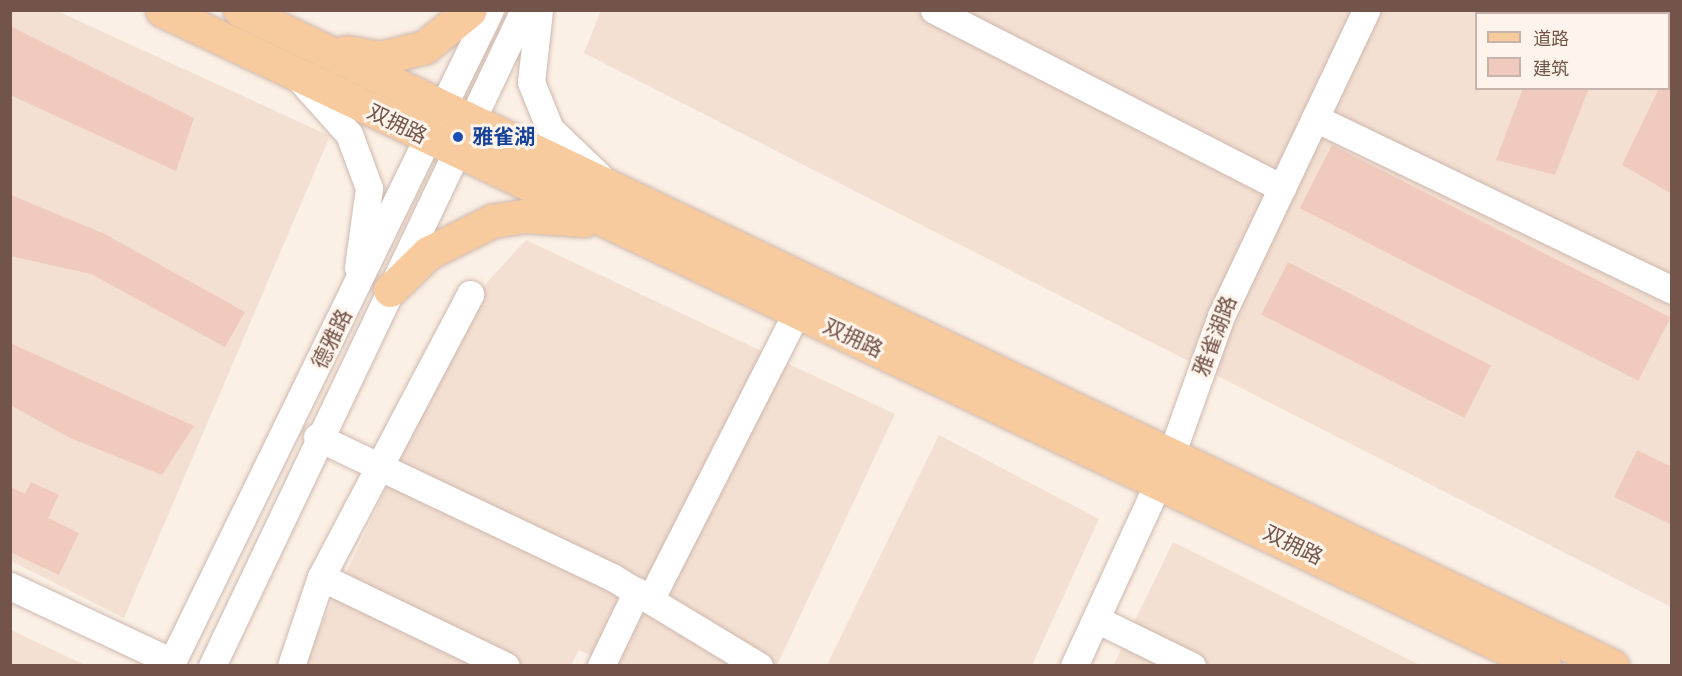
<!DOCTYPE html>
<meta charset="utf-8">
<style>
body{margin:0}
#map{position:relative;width:1682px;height:676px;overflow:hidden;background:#fbf0e5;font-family:"PT Sans Narrow","Noto Sans SC",sans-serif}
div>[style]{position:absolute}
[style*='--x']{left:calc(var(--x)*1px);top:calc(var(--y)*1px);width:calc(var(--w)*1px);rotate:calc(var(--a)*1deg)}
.residential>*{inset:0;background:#f3e0d3}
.building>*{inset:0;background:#f0cbbd;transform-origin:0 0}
.roads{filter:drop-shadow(0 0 2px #cfb8ae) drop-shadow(0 0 2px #cfb8ae)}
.minor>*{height:27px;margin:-13.5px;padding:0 13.5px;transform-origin:13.5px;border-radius:13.5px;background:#fff}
.major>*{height:33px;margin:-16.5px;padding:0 16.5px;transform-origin:16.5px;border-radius:16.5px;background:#f8cb9f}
.dots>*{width:16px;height:16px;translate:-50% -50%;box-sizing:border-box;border:3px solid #fef4eb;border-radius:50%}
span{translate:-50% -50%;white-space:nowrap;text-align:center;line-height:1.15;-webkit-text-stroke:6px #fef4eb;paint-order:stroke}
.street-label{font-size:21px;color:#73544b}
.transit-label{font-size:21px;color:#164399;font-weight:700}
.left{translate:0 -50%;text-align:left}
.frame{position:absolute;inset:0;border:12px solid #73544b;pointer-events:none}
.legend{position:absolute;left:1475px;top:12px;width:195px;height:78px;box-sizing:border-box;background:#fef4eb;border:2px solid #c6b4ab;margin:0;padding:8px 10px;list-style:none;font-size:18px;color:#73544b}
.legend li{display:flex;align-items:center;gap:12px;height:30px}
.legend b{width:30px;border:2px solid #c6b4ab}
</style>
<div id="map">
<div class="residential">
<i style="clip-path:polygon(evenodd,601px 10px,1671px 11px,1671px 607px,584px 53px,601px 10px,1476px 14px,1668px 14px,1668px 88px,1476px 88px,1476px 14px)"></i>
<i style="clip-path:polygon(10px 11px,57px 11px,330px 136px,124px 618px,11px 561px)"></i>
<i style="clip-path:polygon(526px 240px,895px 414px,777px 665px,610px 665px,579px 650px,571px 665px,302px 666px,480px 290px)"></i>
<i style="clip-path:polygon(939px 435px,1099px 519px,1032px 665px,827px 665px)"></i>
<i style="clip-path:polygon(1173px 542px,1420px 665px,1113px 666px)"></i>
<i style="clip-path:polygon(11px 630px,85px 665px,11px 665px)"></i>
</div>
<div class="building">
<i style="clip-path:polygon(1553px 10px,1620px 10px,1552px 14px)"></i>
<i style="clip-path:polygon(10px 26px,194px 118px,176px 171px,10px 95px)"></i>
<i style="clip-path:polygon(1672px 64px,1672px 194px,1622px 165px,1659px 88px,1668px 88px)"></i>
<i style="clip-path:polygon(1523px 88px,1589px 88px,1555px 175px,1496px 160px)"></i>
<i style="left:1332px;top:145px;width:380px;height:71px;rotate:27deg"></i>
<i style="clip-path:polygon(11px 195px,105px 234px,245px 312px,225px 347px,91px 274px,10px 256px)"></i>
<i style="left:1288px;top:262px;width:228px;height:59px;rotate:27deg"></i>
<i style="clip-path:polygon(10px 343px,194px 426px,162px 475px,70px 438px,10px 405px)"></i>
<i style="clip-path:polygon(1637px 450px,1672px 467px,1672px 525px,1614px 497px)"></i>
<i style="clip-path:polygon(31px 482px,59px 495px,48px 518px,79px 533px,59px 575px,10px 552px,10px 487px,25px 494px)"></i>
</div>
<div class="roads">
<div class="minor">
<i style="--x:539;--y:10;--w:72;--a:96.3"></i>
<i style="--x:531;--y:82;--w:51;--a:68"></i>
<i style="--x:550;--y:129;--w:68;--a:43.8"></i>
<i style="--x:934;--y:10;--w:391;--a:27.1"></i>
<i style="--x:298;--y:77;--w:76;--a:48.2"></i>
<i style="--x:349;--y:134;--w:58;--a:69.7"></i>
<i style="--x:369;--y:188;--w:80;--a:97.9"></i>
<i style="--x:1315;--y:118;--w:396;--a:25.7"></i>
<i style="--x:317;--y:437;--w:327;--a:25.4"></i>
<i style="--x:612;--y:577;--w:172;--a:31.2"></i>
<i style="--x:321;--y:577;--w:205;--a:25.7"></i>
<i style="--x:10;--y:586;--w:179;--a:25.1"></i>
<i style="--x:650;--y:600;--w:324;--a:-63"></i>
<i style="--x:1096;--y:619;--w:107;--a:26.1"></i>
<i style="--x:170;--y:666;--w:730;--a:-64"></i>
<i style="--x:212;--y:666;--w:726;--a:-64.56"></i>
<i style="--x:291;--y:666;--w:94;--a:-71.4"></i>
<i style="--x:321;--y:577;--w:320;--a:-62.2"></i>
<i style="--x:601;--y:666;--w:83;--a:-64.4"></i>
<i style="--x:1074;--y:666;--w:232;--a:-65.3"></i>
<i style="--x:1171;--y:455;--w:148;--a:-70.2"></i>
<i style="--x:1221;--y:316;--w:339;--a:-64.6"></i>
</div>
<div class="major">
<i style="--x:162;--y:10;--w:1530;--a:25.39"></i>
<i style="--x:240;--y:10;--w:1521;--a:25.55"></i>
<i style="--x:346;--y:52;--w:35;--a:10"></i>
<i style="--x:380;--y:58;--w:46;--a:-13.7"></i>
<i style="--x:425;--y:47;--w:58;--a:-39.4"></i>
<i style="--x:390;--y:290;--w:53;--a:-44.2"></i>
<i style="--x:428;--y:253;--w:72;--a:-26.6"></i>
<i style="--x:492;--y:221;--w:33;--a:-9"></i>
<i style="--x:525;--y:216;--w:59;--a:3.9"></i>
</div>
</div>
<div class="dots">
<i style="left:458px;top:137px;background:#1a4fb4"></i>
</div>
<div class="street-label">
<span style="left:397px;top:124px;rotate:26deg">双拥路</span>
<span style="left:1215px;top:336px;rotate:-69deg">雅雀湖路</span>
<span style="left:853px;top:338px;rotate:25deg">双拥路</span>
<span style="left:332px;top:339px;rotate:-64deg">德雅路</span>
<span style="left:1293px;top:545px;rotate:26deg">双拥路</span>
</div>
<div class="transit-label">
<span class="left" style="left:472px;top:137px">雅雀湖</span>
</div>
<div class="frame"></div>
<ul class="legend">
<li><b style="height:8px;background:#f8cb9f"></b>道路</li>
<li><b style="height:16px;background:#f0cbbd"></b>建筑</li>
</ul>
</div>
